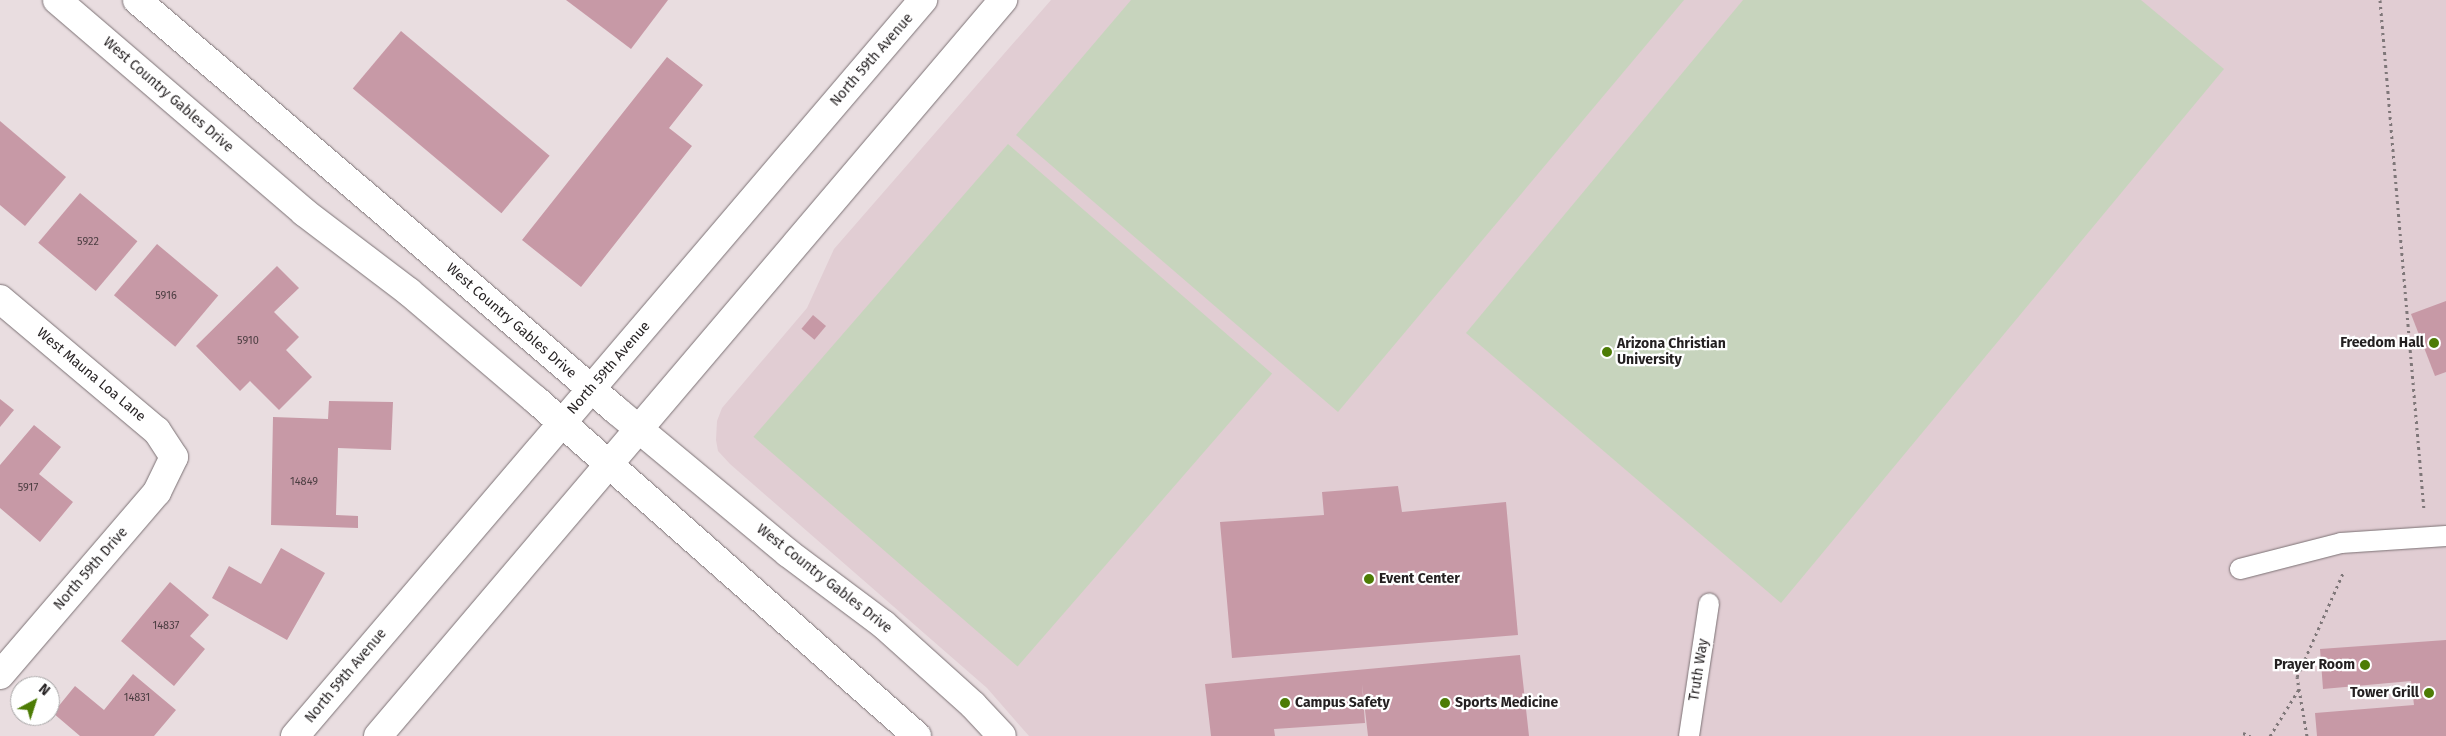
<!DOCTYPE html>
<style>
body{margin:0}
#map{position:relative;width:2446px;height:736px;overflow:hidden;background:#e9dde0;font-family:"Fira Sans",sans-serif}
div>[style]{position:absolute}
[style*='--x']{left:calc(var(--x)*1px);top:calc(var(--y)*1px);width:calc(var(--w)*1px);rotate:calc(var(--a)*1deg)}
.built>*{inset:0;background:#e1cdd3}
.green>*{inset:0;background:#c7d4bd;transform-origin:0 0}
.building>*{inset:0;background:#c799a6;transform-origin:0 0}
.path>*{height:3px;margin-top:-1.5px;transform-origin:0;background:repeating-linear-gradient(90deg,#7f7779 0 2.5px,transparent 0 6.5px)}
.roads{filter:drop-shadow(0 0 1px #7b7174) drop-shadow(0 0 1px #7b7174)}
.lane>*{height:20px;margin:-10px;padding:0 10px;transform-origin:10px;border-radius:10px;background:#fff}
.street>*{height:28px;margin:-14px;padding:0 14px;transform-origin:14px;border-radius:14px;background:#fff}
.secondary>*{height:28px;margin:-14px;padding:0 14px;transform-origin:14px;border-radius:14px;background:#fff}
.dots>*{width:14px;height:14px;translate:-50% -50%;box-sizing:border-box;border:2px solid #fff;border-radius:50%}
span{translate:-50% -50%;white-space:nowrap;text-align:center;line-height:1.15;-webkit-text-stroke:4.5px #fff;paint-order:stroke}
.number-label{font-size:11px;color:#4c3e42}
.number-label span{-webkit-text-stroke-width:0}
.street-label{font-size:14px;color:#231f20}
.poi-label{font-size:14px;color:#231f20;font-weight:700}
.right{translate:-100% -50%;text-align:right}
.left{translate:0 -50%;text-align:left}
.north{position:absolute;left:10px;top:676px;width:50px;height:50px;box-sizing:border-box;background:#fff;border:1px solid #a7a5a6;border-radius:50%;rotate:40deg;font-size:14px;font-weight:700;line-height:20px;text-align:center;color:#231f20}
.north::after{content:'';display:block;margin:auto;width:18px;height:22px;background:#4d7c05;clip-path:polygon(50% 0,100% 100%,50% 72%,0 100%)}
</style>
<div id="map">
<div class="built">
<i style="clip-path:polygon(1051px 0,2446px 0,2446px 736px,1029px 736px,987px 688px,730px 464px,718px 451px,716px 440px,717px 421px,722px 408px,807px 308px,834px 249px)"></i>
</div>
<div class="green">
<i style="clip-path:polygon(1131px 0,1684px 0,1338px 412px,1016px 135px)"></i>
<i style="clip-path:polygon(1743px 0,2141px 0,2224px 69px,1781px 603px,1466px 333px)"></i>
<i style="left:1008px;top:144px;width:350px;height:388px;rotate:41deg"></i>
</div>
<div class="building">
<i style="clip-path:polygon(566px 0,668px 0,631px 49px)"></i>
<i style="left:401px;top:31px;width:194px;height:75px;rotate:40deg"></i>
<i style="clip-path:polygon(667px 57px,703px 85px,669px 128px,692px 146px,581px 287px,522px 240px)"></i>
<i style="clip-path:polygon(0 121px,66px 177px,25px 226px,0 205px)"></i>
<i style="left:80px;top:193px;width:75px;height:65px;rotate:40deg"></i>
<i style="left:157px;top:244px;width:80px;height:67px;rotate:40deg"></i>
<i style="clip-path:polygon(277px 266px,299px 288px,274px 312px,299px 337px,286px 350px,312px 377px,279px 410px,250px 381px,240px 391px,196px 346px)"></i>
<i style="clip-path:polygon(2446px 301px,2446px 372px,2435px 376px,2411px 314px)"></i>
<i style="left:813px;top:315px;width:17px;height:18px;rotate:40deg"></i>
<i style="clip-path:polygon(0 399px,14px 410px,0 427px)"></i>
<i style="clip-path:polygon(329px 401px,393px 402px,391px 450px,338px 448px,336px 515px,358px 516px,358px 528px,271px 525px,273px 417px,328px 419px)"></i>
<i style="clip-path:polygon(34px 425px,61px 447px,39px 474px,73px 502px,40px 542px,0 508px,0 465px)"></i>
<i style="clip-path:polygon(1398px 486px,1402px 512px,1506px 502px,1518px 635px,1232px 658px,1220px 522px,1324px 515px,1322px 492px)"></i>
<i style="clip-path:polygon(281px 548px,325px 573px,287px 640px,212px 598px,229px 566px,261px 584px)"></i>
<i style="clip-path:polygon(170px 582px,209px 615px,190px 636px,205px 649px,174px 686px,121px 641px)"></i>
<i style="clip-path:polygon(2446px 640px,2446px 736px,2317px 736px,2315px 713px,2414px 705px,2411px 681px,2323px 689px,2320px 649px)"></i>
<i style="clip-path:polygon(1520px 655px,1529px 736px,1368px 736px,1362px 684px,1365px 723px,1274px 729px,1275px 736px,1211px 736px,1205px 684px)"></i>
<i style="clip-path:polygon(133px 674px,176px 710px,154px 736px,80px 736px,53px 713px,75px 686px,104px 710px)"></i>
</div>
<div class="path">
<i style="--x:2380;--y:0;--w:512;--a:85.07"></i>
<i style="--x:2243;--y:733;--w:8;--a:23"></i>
<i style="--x:2270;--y:736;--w:55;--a:-58.3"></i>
<i style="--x:2307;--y:736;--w:60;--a:-99.6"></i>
<i style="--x:2297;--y:677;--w:116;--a:-66.1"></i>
</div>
<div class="roads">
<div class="lane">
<i style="--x:2240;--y:569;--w:104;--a:-14.4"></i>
<i style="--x:2341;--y:543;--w:105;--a:-3.8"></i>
<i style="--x:1689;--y:736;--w:134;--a:-81.4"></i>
</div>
<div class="street">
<i style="--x:0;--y:299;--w:205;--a:40.1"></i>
<i style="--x:157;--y:431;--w:31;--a:57"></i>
<i style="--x:174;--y:457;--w:39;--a:116"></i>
<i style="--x:157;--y:492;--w:241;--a:130.6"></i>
</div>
<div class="secondary">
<i style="--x:57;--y:0;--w:326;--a:40.6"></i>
<i style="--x:304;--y:212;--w:132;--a:37.3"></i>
<i style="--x:409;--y:292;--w:167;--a:40.4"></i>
<i style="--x:536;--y:400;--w:508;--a:41.41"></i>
<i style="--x:137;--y:0;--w:632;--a:40.57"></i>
<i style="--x:617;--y:411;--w:222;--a:39.7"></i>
<i style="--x:788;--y:553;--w:119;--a:36.8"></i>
<i style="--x:883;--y:624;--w:121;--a:42"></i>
<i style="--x:973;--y:705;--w:42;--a:46.9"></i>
<i style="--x:295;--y:736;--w:968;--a:-49.53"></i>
<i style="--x:378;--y:736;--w:966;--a:-49.66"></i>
</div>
</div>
<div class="dots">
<i style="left:2434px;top:343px;background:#4d7c05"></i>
<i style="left:1607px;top:352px;background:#4d7c05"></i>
<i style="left:1369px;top:579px;background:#4d7c05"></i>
<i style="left:2365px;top:665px;background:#4d7c05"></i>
<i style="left:2429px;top:693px;background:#4d7c05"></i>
<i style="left:1285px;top:703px;background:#4d7c05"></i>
<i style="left:1445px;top:703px;background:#4d7c05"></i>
</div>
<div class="number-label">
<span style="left:88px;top:242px">5922</span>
<span style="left:166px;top:296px">5916</span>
<span style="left:248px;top:341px">5910</span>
<span style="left:304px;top:482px">14849</span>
<span style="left:28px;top:488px">5917</span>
<span style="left:166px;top:626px">14837</span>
<span style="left:137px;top:698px">14831</span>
</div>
<div class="street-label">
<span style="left:872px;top:60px;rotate:-49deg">North 59th Avenue</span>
<span style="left:168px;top:95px;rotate:41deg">West Country Gables Drive</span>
<span style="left:511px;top:321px;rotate:41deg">West Country Gables Drive</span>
<span style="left:609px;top:368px;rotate:-49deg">North 59th Avenue</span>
<span style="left:91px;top:375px;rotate:40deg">West Mauna Loa Lane</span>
<span style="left:91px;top:569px;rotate:-49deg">North 59th Drive</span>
<span style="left:824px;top:579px;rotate:38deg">West Country Gables Drive</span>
<span style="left:1699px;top:670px;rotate:-81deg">Truth Way</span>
<span style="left:346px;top:676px;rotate:-50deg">North 59th Avenue</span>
</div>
<div class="poi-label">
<span class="right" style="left:2424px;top:343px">Freedom Hall</span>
<span class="left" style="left:1617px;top:352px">Arizona Christian<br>University</span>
<span class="left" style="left:1379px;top:579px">Event Center</span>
<span class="right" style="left:2355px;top:665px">Prayer Room</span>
<span class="right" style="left:2419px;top:693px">Tower Grill</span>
<span class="left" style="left:1295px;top:703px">Campus Safety</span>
<span class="left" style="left:1455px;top:703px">Sports Medicine</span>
</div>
<div class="north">N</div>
</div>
